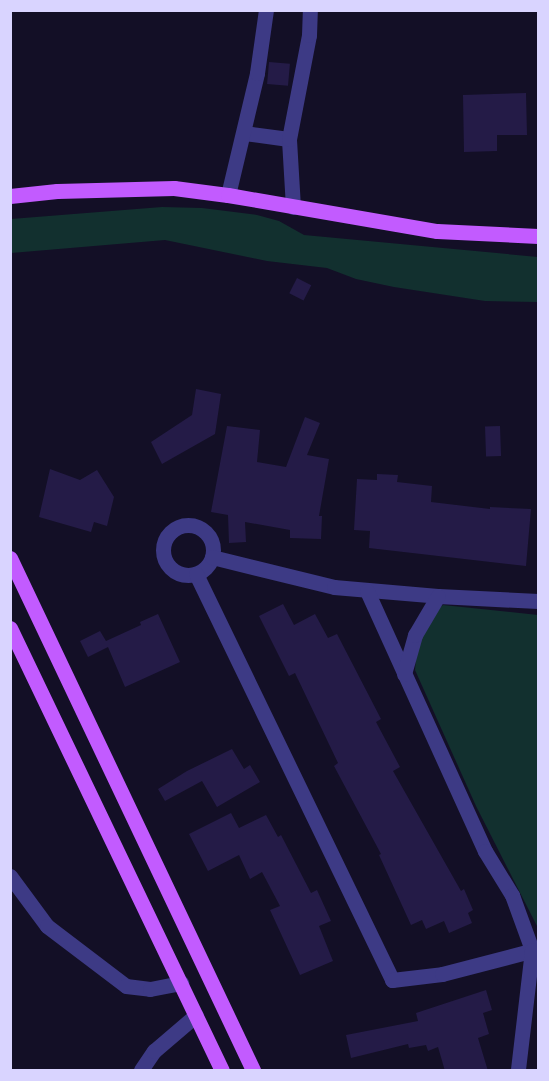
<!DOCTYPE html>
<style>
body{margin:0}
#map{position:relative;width:549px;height:1081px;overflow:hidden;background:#130f26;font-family:Commissioner,sans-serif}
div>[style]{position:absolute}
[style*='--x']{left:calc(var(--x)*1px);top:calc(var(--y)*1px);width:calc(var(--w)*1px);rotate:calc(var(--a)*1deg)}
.green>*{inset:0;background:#12302f}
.building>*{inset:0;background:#241b47;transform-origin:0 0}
.minor>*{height:15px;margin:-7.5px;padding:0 7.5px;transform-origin:7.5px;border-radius:7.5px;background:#3d3a85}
.minor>.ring{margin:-7.5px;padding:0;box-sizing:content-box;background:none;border:15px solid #3d3a85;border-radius:50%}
.major>*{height:15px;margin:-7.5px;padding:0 7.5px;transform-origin:7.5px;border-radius:7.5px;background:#c25bff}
span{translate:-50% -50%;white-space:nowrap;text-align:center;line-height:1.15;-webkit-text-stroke:6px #130f26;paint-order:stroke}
.frame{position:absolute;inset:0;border:12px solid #d9d4ff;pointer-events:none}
</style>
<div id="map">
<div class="green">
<i style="clip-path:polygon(162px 207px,202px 208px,257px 215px,279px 221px,304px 235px,538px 257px,538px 302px,485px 301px,394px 287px,356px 279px,327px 268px,267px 261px,165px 240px,11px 253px,11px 219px)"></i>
<i style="clip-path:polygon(443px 605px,538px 615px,538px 928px,476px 806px,415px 670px,417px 648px,433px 612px)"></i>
</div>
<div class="building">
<i style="left:269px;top:62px;width:21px;height:22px;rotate:5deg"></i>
<i style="clip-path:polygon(526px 93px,527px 135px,497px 135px,497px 151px,464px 152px,463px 95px)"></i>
<i style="left:297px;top:278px;width:16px;height:17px;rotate:27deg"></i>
<i style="clip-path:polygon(196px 389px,221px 394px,215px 434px,162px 464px,151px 442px,192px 415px)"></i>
<i style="clip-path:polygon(305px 417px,320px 423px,307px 455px,329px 459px,319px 516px,322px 516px,321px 539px,290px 538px,290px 530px,245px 522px,246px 542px,229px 543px,228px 515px,211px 512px,227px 426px,260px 430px,257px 462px,286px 467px)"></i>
<i style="left:500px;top:426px;width:30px;height:15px;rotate:88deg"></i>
<i style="clip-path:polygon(50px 469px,80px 480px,97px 470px,114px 497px,107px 526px,94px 522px,91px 532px,39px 517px)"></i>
<i style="clip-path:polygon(377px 474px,398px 475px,397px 482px,432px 486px,431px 502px,490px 509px,490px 507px,531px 509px,526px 566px,369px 548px,370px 531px,354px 530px,357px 479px,377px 480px)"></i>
<i style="clip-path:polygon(283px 604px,294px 625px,315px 614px,328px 638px,337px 634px,381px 719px,376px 722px,400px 767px,393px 771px,461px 891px,464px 889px,473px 910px,468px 913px,472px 923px,449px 933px,444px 921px,426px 929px,422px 920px,411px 925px,379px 855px,381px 854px,334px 766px,338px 763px,295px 673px,289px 676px,259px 616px)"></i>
<i style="clip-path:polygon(158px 614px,180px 662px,125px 687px,108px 647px,88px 657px,80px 641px,100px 631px,106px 641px,141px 625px,140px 622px)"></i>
<i style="clip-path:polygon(232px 749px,244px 769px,250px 765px,260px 782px,217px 807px,202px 781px,165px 801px,158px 789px,187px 771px)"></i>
<i style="clip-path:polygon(231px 813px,239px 828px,266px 815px,278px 837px,281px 835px,311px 893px,317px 890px,331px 921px,319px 926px,333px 961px,300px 975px,270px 910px,280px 906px,262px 872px,250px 879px,239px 855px,208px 871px,189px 834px)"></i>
<i style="clip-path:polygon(486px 990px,492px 1010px,483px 1013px,489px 1034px,478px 1038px,488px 1071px,445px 1071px,438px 1047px,428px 1051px,426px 1045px,409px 1048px,408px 1044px,351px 1058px,346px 1035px,418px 1021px,416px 1013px)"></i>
</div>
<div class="minor">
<i style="--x:244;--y:133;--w:45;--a:7.6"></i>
<i style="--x:228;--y:195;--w:125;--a:-76.6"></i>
<i style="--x:257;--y:73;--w:64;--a:-81.9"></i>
<i style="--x:293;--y:207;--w:68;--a:-93.4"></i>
<i style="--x:289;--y:139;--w:106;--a:-79.1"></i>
<i style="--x:309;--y:35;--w:25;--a:-88"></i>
<i class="ring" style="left:163px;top:525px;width:35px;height:35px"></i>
<i style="--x:212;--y:557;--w:126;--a:13.8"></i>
<i style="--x:334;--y:587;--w:104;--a:4.9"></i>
<i style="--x:438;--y:596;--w:100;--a:2.9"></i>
<i style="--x:196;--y:574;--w:451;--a:64.2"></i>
<i style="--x:392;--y:980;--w:50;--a:-6.8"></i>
<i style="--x:442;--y:974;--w:99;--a:-14.6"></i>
<i style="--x:367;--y:591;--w:286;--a:65.6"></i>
<i style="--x:485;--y:851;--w:52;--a:58.5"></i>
<i style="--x:512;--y:895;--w:59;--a:70"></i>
<i style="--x:532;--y:950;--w:121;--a:96.7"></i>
<i style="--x:404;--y:674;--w:41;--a:-74.2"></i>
<i style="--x:415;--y:635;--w:45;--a:-59.5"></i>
<i style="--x:10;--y:876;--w:62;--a:53.5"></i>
<i style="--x:47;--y:926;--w:99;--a:37.2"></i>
<i style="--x:126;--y:986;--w:24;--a:7"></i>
<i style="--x:150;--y:989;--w:32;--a:-11"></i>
<i style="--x:141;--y:1070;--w:23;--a:-56"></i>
<i style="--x:154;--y:1051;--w:55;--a:-40.6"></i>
</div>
<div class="major">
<i style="--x:10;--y:196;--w:47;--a:-6.1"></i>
<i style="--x:57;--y:191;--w:117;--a:-1.5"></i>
<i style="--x:174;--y:188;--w:54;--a:7.4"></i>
<i style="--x:228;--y:195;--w:212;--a:9.8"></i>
<i style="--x:437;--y:231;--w:101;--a:2.8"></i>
<i style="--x:10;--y:558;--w:567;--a:64.61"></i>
<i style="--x:10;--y:628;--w:490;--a:64.4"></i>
</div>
<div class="frame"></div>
</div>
